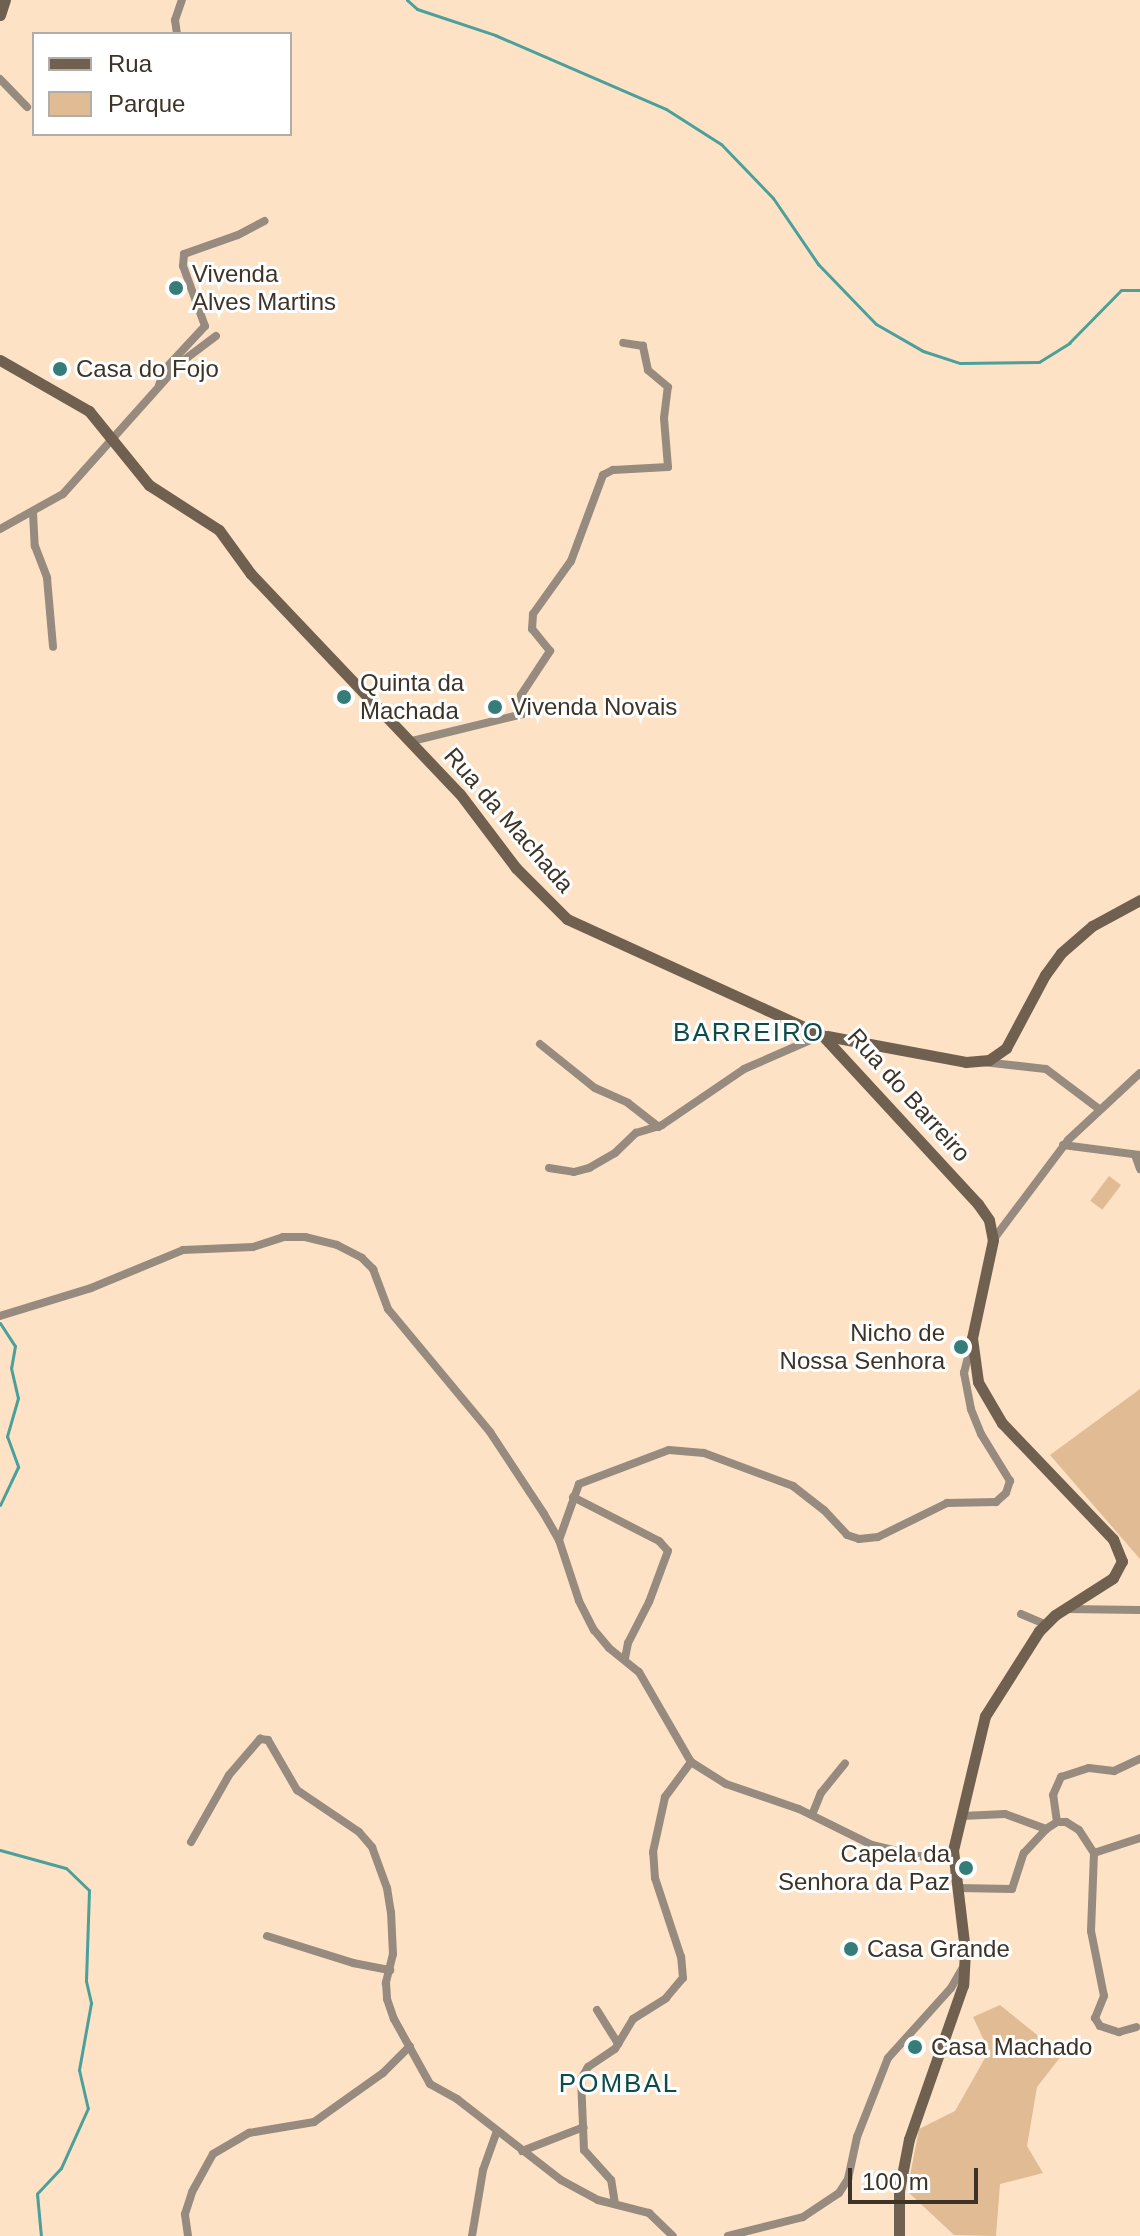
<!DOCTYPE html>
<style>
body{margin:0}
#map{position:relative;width:1140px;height:2236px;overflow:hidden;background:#fee2c5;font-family:Arial,sans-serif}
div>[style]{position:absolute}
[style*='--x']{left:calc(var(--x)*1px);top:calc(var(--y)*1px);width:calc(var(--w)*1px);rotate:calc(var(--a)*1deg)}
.green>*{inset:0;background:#e0bb94;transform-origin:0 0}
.stream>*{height:3px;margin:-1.5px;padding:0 1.5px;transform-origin:1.5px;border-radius:1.5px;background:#4ba09b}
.street>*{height:8px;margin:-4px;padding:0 4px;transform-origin:4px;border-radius:4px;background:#978b7f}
.secondary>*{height:11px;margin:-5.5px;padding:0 5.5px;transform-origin:5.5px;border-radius:5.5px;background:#70604f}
.dots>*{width:22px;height:22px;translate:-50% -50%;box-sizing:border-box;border:4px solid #fff;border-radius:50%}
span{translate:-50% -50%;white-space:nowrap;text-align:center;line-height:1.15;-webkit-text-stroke:6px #fff;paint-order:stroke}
.poi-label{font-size:24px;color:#3d3327}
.left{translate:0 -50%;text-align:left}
.right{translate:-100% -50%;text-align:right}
.street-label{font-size:24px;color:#3d3327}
.neighbourhood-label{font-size:26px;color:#0d4c49;letter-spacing:2px}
.legend{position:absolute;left:32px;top:32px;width:260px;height:104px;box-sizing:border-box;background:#fff;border:2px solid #b1ada9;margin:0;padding:10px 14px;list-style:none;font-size:24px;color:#3d3327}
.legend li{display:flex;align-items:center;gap:16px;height:40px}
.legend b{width:40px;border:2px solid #b1ada9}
.scale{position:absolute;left:848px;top:2168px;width:130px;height:36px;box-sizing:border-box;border:4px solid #3d3327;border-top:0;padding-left:10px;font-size:24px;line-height:28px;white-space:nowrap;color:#3d3327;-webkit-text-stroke:6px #fff;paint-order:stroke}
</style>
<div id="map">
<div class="green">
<i style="left:1109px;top:1176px;width:15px;height:31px;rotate:37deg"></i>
<i style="clip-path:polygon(1140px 1389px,1140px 1559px,1050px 1455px)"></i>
<i style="clip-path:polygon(1000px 2005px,1062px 2055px,1037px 2087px,1027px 2146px,1043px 2173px,1000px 2184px,996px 2236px,954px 2235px,907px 2191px,919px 2129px,955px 2111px,989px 2051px,973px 2017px)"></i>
</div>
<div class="stream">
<i style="--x:407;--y:0;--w:13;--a:42"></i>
<i style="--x:417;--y:9;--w:82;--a:18.4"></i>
<i style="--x:495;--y:35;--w:186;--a:23.4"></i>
<i style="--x:666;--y:109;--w:65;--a:32.5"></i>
<i style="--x:721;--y:144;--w:75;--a:46.1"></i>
<i style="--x:773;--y:198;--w:80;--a:55.7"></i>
<i style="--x:818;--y:264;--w:83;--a:46"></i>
<i style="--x:876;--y:324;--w:54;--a:29.9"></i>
<i style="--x:923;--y:351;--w:39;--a:18"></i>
<i style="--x:960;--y:363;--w:79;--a:-0.7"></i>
<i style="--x:1039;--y:362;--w:36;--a:-32"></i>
<i style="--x:1069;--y:343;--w:74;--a:-45.5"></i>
<i style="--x:1121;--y:290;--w:19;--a:0"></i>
<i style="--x:0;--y:1323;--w:27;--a:57"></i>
<i style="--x:15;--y:1346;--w:22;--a:100"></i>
<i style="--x:11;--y:1368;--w:31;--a:77"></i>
<i style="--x:18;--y:1398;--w:40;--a:106"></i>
<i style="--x:7;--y:1436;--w:33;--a:70"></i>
<i style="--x:18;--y:1467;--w:42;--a:115.3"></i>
<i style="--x:0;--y:1850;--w:68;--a:15.3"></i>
<i style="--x:66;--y:1868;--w:32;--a:44"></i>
<i style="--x:89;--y:1890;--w:91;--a:91.9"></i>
<i style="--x:86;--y:1981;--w:23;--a:77"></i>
<i style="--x:91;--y:2003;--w:68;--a:100.2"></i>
<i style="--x:79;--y:2070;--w:39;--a:77"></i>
<i style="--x:88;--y:2108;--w:66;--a:114.2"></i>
<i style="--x:61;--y:2168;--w:35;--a:133"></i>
<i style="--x:37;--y:2194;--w:42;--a:84.6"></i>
</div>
<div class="street">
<i style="--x:177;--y:34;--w:14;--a:-98"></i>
<i style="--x:175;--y:20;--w:21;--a:-71"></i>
<i style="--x:0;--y:79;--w:39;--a:46"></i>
<i style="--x:159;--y:385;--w:18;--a:-68"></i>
<i style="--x:166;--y:368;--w:57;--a:-47.1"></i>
<i style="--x:205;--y:326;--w:64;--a:-110.1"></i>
<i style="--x:183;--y:266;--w:12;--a:-85"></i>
<i style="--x:184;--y:254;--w:57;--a:-19.4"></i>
<i style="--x:238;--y:235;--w:30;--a:-28"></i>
<i style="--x:33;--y:513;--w:33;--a:87"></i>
<i style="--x:35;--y:546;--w:34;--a:69"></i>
<i style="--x:47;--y:578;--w:69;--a:85"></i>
<i style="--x:0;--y:529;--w:72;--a:-29.1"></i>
<i style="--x:63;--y:494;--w:176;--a:-48.2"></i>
<i style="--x:180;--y:363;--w:45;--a:-36.9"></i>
<i style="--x:412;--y:741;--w:114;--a:-13.7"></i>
<i style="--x:523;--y:714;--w:19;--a:-96"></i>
<i style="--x:521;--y:695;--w:53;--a:-56.6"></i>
<i style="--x:550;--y:651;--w:28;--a:-129"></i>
<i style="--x:532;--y:629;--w:15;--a:-86"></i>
<i style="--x:533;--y:614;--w:65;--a:-54.4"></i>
<i style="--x:571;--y:561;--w:92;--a:-69.6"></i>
<i style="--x:603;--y:475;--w:11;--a:-27"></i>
<i style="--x:613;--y:470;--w:55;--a:-3.1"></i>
<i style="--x:668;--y:467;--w:49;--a:-94.7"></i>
<i style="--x:664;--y:418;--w:31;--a:-83"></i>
<i style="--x:668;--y:387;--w:26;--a:-140"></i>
<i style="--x:648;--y:370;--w:25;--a:-102"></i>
<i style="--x:643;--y:346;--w:20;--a:-171"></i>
<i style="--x:540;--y:1044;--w:70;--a:38.7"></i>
<i style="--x:595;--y:1088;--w:36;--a:24"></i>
<i style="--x:628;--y:1103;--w:39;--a:38"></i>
<i style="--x:983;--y:1062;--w:63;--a:6.3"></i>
<i style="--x:1046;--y:1069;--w:66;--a:37"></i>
<i style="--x:1063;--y:1145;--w:78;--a:7.4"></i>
<i style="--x:1135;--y:1155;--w:15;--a:70"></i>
<i style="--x:549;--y:1168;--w:25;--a:9"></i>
<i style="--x:574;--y:1172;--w:16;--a:-15"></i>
<i style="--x:589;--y:1168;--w:30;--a:-30"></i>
<i style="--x:615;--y:1153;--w:29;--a:-44"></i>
<i style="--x:636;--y:1133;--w:27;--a:-17"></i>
<i style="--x:662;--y:1125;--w:99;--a:-34.3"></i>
<i style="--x:744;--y:1069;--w:85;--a:-23.6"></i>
<i style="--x:993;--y:1240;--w:125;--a:-53.1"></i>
<i style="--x:1068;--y:1140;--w:98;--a:-42.9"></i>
<i style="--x:0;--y:1316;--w:95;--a:-17.1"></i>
<i style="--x:91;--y:1288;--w:100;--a:-22.4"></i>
<i style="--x:183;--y:1250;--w:70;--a:-2.5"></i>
<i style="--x:253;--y:1247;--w:32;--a:-18"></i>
<i style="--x:283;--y:1237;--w:22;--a:0"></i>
<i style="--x:305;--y:1237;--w:33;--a:14"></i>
<i style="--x:337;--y:1245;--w:28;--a:27"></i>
<i style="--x:362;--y:1258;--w:16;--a:45"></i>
<i style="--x:373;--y:1269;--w:43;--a:69.4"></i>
<i style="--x:388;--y:1309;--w:160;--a:50.3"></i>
<i style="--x:490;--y:1432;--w:98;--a:56.6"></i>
<i style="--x:544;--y:1514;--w:30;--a:60"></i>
<i style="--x:559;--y:1540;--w:64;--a:71.8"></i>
<i style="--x:579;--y:1601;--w:33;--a:63"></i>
<i style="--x:594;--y:1630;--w:23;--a:50"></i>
<i style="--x:609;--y:1648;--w:38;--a:39"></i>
<i style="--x:639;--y:1672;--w:104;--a:60"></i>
<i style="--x:691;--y:1762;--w:41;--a:32.2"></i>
<i style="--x:726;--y:1784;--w:77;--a:18.9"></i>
<i style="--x:799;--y:1809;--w:81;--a:26.3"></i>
<i style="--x:872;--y:1845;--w:47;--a:13.4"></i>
<i style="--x:918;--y:1856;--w:35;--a:5"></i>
<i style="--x:573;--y:1497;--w:97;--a:27.1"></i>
<i style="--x:659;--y:1541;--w:13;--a:48"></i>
<i style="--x:668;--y:1551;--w:54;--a:110.4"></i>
<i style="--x:649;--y:1602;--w:46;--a:117.1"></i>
<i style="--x:628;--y:1643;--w:16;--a:101"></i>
<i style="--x:559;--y:1540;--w:59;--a:-70.3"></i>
<i style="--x:579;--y:1484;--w:96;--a:-20.7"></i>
<i style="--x:669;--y:1450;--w:35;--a:5"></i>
<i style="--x:704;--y:1453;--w:95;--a:20.3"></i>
<i style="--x:793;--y:1486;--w:39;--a:38"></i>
<i style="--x:824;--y:1510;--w:34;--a:47"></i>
<i style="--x:847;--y:1535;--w:13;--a:18"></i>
<i style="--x:859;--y:1539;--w:19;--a:-6"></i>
<i style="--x:878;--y:1537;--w:77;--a:-26.2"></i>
<i style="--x:947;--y:1503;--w:49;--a:-1.2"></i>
<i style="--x:996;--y:1502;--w:13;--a:-42"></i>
<i style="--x:1006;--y:1493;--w:13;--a:-72"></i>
<i style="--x:1010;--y:1481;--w:55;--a:-121.7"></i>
<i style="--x:981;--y:1434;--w:27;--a:-112"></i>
<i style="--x:971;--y:1409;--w:37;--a:-101"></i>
<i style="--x:964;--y:1373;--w:30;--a:-76"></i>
<i style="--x:1066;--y:1609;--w:74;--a:0.8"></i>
<i style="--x:1021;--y:1614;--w:26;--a:23"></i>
<i style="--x:812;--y:1815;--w:24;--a:-68"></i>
<i style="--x:821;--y:1793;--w:38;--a:-51"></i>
<i style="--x:962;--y:1816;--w:43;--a:-2.7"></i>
<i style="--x:1005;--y:1814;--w:44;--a:20.1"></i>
<i style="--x:1046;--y:1829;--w:13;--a:-32"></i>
<i style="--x:1057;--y:1822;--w:9;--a:0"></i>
<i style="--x:1066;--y:1822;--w:15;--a:32"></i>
<i style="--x:1079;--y:1830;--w:27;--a:57"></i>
<i style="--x:1057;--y:1822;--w:27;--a:-98"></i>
<i style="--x:1053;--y:1795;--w:20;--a:-66"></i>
<i style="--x:1061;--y:1777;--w:29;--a:-18"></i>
<i style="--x:1089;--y:1768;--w:25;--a:7"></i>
<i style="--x:1114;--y:1771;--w:29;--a:-25"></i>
<i style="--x:191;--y:1842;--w:77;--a:-60.4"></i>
<i style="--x:229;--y:1775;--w:48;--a:-49.3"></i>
<i style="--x:260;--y:1739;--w:8;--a:7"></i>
<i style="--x:268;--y:1740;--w:58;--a:59.9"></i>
<i style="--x:297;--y:1790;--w:75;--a:34.1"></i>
<i style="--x:359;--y:1832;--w:20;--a:49"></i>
<i style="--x:372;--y:1847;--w:44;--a:69.9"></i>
<i style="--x:387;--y:1888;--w:24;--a:81"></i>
<i style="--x:391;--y:1912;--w:42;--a:87.3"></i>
<i style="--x:393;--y:1954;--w:30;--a:104"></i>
<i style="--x:386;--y:1983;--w:16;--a:86"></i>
<i style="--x:387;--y:1999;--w:21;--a:71"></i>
<i style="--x:394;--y:2019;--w:74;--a:61"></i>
<i style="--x:430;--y:2084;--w:31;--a:29"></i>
<i style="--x:457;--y:2099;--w:132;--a:37.9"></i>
<i style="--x:561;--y:2180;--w:42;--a:28.4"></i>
<i style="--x:598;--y:2200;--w:53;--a:14.3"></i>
<i style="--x:649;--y:2213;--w:33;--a:44"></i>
<i style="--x:1094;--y:1853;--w:78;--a:92.2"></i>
<i style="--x:1091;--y:1931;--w:66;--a:78.7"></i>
<i style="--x:1104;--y:1996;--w:24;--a:112"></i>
<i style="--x:1095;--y:2018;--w:9;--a:58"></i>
<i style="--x:1100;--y:2026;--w:20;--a:18"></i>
<i style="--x:1119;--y:2032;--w:18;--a:-16"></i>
<i style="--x:1094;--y:1853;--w:48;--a:-18.1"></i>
<i style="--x:958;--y:1888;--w:54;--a:1.1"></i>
<i style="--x:1012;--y:1889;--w:38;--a:-72"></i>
<i style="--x:1024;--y:1853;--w:33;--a:-47"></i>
<i style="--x:267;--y:1936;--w:90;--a:17.4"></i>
<i style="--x:353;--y:1963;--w:38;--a:11"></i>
<i style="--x:597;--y:2010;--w:40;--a:58"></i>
<i style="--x:522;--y:2151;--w:66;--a:-21.2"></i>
<i style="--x:615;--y:2204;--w:24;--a:-99"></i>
<i style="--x:611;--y:2180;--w:40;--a:-132"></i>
<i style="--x:584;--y:2150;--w:71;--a:-92.4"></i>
<i style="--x:581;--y:2079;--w:14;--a:-60"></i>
<i style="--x:588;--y:2067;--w:32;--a:-34"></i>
<i style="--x:615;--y:2049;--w:35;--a:-59"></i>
<i style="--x:633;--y:2019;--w:39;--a:-32"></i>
<i style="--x:666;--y:1998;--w:26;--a:-50"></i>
<i style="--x:683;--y:1978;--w:21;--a:-95"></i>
<i style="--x:681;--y:1957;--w:83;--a:-108.2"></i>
<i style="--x:655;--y:1878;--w:26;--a:-94"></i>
<i style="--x:653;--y:1852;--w:56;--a:-77.7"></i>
<i style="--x:665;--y:1797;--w:44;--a:-53.4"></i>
<i style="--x:188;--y:2236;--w:22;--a:-98"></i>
<i style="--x:185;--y:2214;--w:23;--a:-72"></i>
<i style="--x:192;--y:2192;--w:43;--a:-61.1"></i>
<i style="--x:213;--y:2154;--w:42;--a:-30.3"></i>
<i style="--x:249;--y:2133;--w:66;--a:-9.6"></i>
<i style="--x:314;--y:2122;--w:85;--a:-35.4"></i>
<i style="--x:383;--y:2073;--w:38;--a:-45"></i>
<i style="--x:472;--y:2236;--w:67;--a:-80.5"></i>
<i style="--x:483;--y:2170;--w:41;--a:-70.3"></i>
<i style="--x:728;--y:2236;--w:77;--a:-14.2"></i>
<i style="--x:803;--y:2217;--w:43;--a:-33.7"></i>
<i style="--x:839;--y:2193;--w:17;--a:-57"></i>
<i style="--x:848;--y:2179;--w:43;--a:-77.9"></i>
<i style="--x:857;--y:2137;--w:85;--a:-68.6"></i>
<i style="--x:888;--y:2058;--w:94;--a:-48"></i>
<i style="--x:951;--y:1988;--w:22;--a:-60"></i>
</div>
<div class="secondary">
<i style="--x:0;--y:15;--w:16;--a:-72"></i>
<i style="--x:0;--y:360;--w:103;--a:29.8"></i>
<i style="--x:89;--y:411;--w:95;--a:51"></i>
<i style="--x:149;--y:485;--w:83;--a:32.7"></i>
<i style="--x:219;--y:530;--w:54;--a:54"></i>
<i style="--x:251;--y:574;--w:303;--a:46.5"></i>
<i style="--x:460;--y:794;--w:93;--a:52.9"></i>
<i style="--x:516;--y:868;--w:72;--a:45"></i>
<i style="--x:567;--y:919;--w:280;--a:24.5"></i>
<i style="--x:822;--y:1035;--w:230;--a:47.3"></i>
<i style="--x:978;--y:1204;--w:19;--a:55"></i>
<i style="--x:989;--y:1220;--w:20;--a:79"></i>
<i style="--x:993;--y:1240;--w:100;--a:102.1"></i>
<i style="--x:972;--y:1338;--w:44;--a:82.2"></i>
<i style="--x:978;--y:1382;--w:48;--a:59.7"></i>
<i style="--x:1002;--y:1423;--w:161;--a:46.3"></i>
<i style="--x:1113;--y:1539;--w:24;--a:68"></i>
<i style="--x:1122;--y:1561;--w:19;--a:118"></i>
<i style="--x:1113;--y:1578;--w:69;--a:147.5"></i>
<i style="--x:1055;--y:1615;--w:23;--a:135"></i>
<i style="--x:1039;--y:1631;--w:101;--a:122.4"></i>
<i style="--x:985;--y:1716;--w:138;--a:103.4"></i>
<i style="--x:953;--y:1850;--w:102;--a:83.2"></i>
<i style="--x:965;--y:1951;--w:34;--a:93"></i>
<i style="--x:963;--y:1985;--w:163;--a:109.3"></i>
<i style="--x:909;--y:2139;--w:53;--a:100.9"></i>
<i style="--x:899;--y:2191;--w:45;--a:90"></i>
<i style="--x:827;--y:1036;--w:141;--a:10.6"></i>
<i style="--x:966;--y:1062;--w:23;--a:-5"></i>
<i style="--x:989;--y:1060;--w:21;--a:-35"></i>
<i style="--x:1006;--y:1048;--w:83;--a:-61.9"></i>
<i style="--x:1045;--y:975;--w:27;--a:-54"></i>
<i style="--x:1061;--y:953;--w:41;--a:-41.1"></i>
<i style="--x:1092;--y:926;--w:55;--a:-28.4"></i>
</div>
<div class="dots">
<i style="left:176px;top:288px;background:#357d79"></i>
<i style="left:60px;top:369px;background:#357d79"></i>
<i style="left:344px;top:697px;background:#357d79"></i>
<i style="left:495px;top:707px;background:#357d79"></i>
<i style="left:961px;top:1347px;background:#357d79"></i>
<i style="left:966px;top:1868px;background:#357d79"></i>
<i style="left:851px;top:1949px;background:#357d79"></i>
<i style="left:915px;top:2047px;background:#357d79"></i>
</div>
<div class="poi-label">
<span class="left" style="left:192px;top:288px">Vivenda<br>Alves Martins</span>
<span class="left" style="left:76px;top:369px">Casa do Fojo</span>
<span class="left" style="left:360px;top:697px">Quinta da<br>Machada</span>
<span class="left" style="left:511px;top:707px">Vivenda Novais</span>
<span class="right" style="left:945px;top:1347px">Nicho de<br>Nossa Senhora</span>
<span class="right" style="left:950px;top:1868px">Capela da<br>Senhora da Paz</span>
<span class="left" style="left:867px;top:1949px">Casa Grande</span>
<span class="left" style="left:931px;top:2047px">Casa Machado</span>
</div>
<div class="street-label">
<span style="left:509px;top:820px;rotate:49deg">Rua da Machada</span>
<span style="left:909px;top:1095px;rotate:48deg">Rua do Barreiro</span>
</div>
<div class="neighbourhood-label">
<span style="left:749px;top:1033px">BARREIRO</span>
<span style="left:619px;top:2084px">POMBAL</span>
</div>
<ul class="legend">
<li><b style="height:10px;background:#70604f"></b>Rua</li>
<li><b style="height:22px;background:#e0bb94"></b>Parque</li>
</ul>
<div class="scale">100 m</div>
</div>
